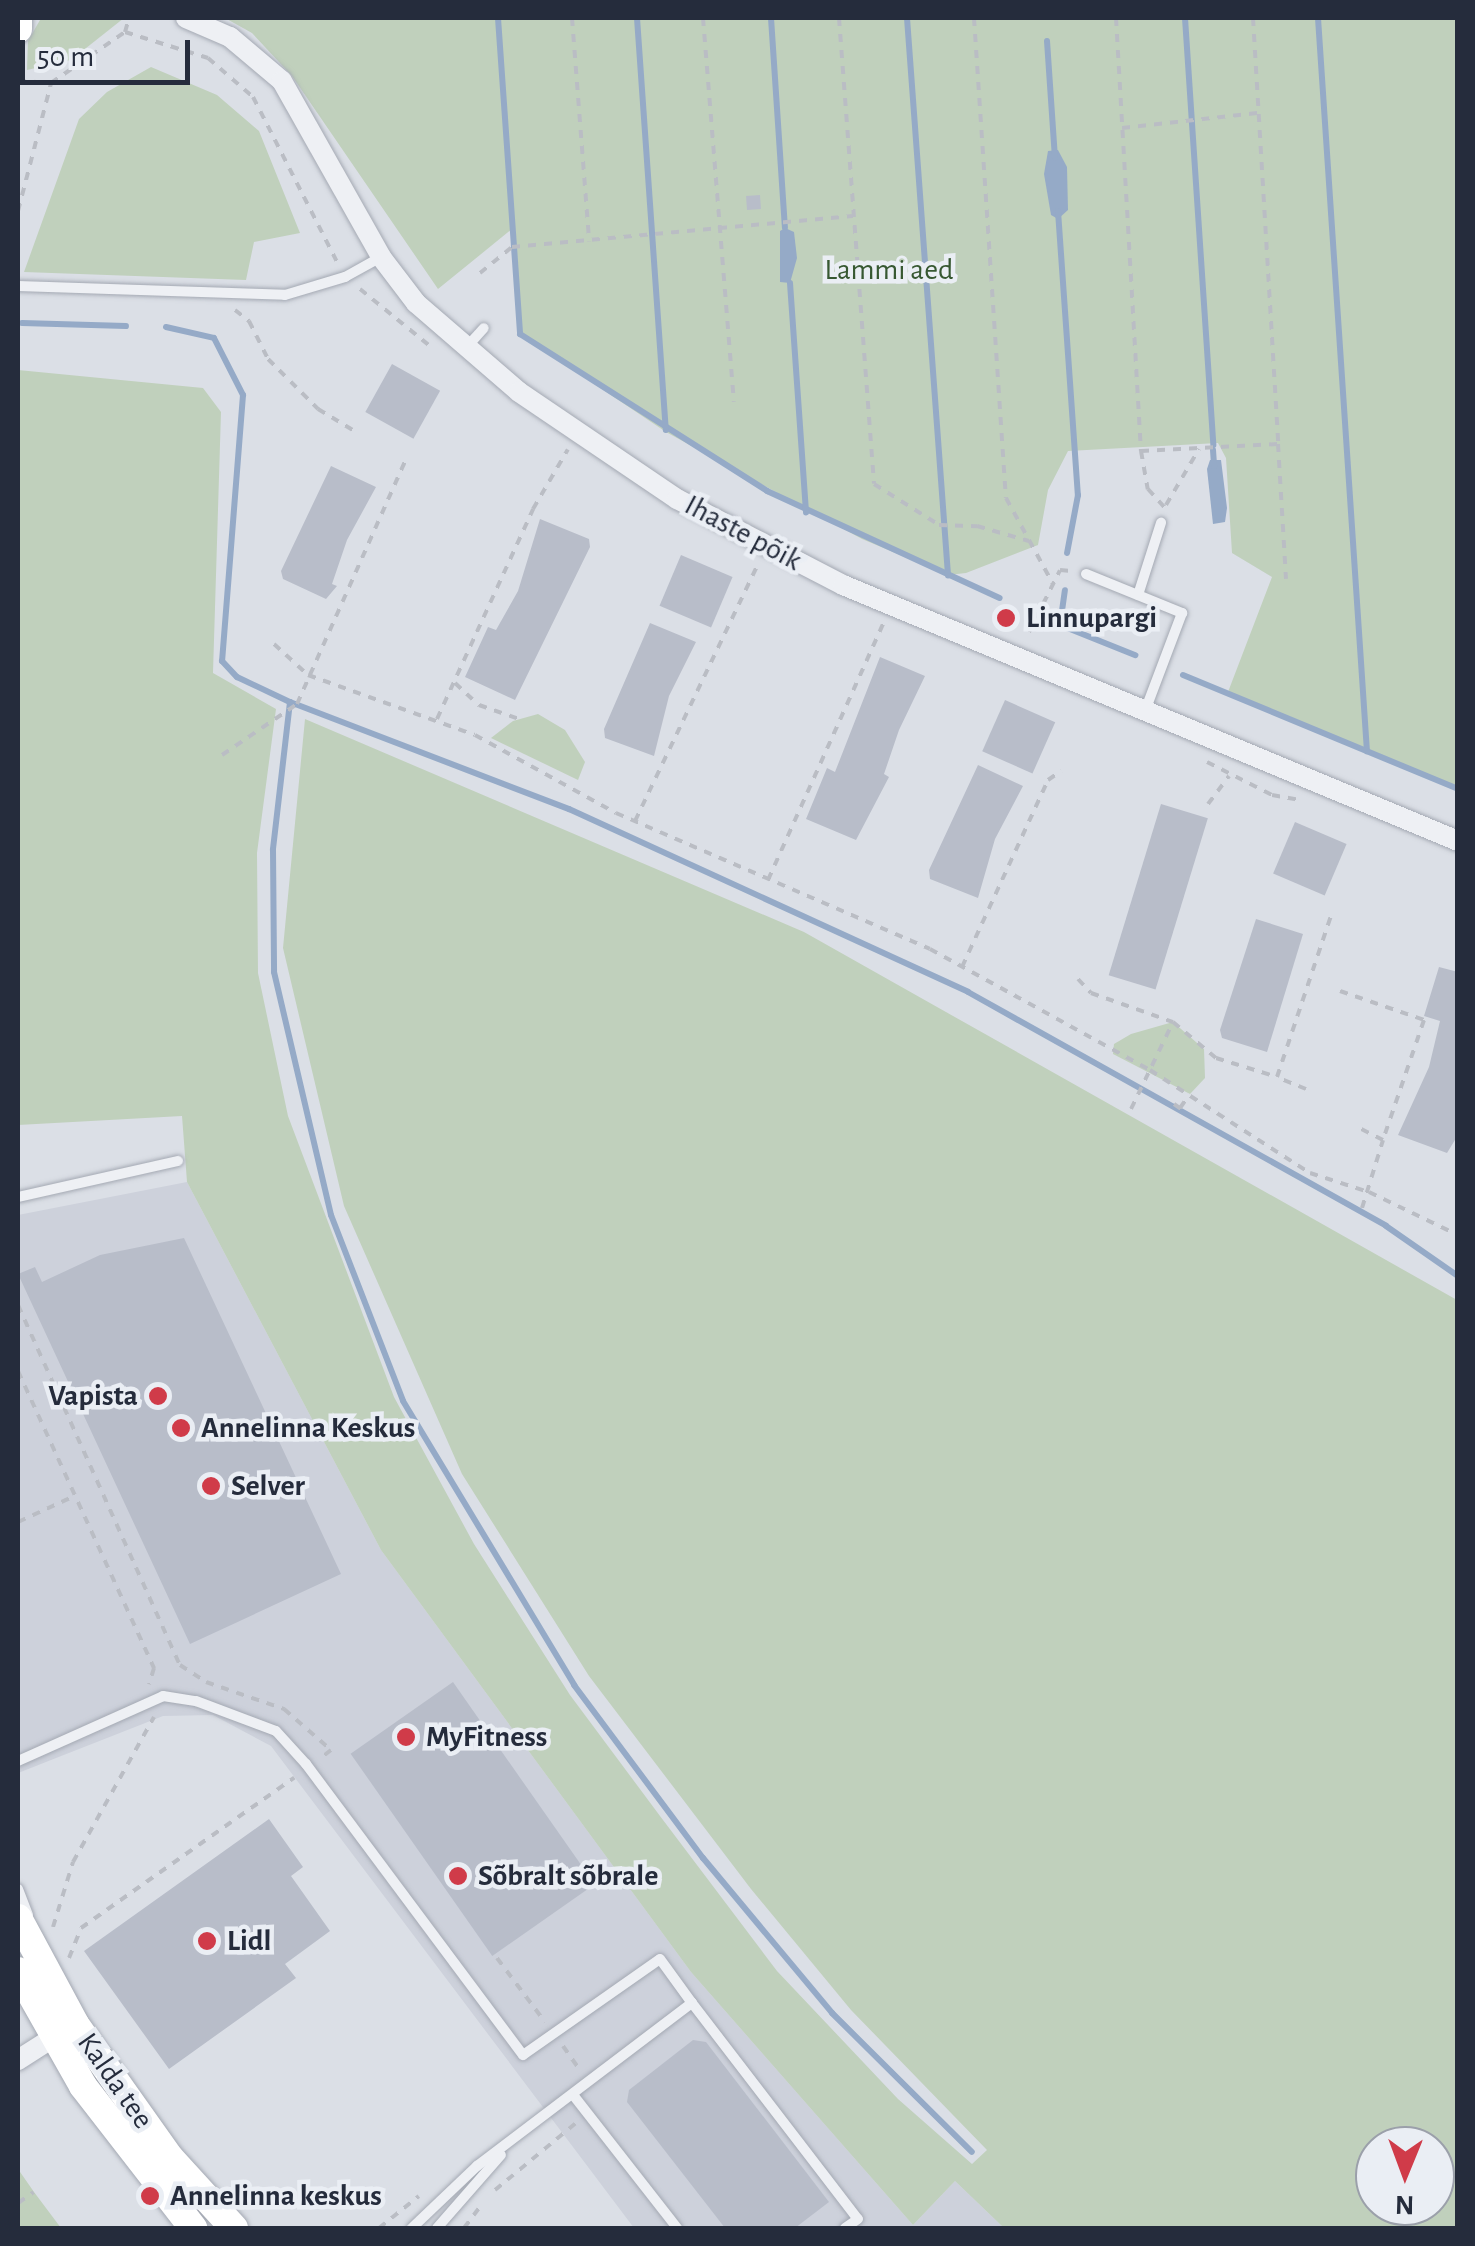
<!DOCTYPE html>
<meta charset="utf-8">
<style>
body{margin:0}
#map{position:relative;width:1475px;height:2246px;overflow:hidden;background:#dbdfe6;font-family:"Alegreya Sans",sans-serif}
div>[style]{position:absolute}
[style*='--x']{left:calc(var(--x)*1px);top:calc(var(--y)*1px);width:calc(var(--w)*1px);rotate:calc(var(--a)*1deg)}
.built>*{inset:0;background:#cdd1db}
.green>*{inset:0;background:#c0d0bc}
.water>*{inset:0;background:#95aac7}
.stream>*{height:6px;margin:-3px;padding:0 3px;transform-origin:3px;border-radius:3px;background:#95aac7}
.building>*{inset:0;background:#b8bdc9;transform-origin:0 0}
.path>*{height:4px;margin-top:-2px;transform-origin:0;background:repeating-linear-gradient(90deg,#babdc4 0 8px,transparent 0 16px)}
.roads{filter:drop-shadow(0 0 2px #a4a9b3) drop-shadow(0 0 2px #a4a9b3)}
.lane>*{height:10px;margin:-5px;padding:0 5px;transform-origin:5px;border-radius:5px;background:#eef0f4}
.street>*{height:20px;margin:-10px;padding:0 10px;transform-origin:10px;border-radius:10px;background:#eef0f4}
.secondary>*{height:28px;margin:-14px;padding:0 14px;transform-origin:14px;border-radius:14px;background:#fff}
.dots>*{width:28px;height:28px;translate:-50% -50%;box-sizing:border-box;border:5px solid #eaeef4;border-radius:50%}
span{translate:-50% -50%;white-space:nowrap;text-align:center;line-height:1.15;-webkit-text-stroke:9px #eaeef4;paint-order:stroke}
.park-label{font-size:30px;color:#375832}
.street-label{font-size:30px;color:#252c3c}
.poi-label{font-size:30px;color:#252c3c;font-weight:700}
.left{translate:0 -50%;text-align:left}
.right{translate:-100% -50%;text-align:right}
.frame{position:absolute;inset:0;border:20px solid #252c3c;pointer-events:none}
.north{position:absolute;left:1355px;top:2126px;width:100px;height:100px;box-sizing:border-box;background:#eaeef4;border:2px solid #9ba0aa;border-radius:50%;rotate:181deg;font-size:28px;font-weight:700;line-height:40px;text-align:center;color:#252c3c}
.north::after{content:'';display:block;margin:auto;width:35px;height:45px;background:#d03b49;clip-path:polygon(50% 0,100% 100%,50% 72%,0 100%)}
.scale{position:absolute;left:20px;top:40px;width:170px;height:45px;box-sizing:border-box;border:5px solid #252c3c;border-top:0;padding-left:12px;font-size:30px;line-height:35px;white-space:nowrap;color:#252c3c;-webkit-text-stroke:8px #eaeef4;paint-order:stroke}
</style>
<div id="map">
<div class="built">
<i style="clip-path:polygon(187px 1182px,381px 1550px,691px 1972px,913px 2225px,955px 2181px,1004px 2228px,634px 2228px,271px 1746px,213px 1715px,163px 1716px,18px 1773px,18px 1215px)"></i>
</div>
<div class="green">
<i style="clip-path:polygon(124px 18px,71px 60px,27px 70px,28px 41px,40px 20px)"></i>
<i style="clip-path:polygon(225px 18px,1457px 18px,1457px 789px,1228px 692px,1272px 577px,1232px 553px,1226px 458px,1218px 443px,1068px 451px,1048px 490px,1038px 545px,966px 573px,948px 575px,862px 539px,666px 432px,520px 334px,512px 229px,438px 289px,292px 76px,252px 33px)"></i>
<i style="clip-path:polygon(151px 67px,217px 95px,259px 131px,300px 233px,254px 242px,246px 280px,24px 272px,79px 119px,107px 92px)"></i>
<i style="clip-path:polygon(evenodd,18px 370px,203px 388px,221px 412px,213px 673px,276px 709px,257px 853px,258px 973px,288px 1116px,394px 1397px,474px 1544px,570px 1695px,660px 1816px,777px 1971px,898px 2099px,972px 2164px,987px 2150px,851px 2010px,751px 1889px,589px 1676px,462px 1474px,344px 1206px,283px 948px,305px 719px,804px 932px,1457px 1300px,1457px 2228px,1004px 2228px,955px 2181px,913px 2225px,691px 1972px,381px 1550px,187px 1182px,182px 1116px,18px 1125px,18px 370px,1375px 2146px,1435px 2146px,1435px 2206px,1375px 2206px,1375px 2146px)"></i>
<i style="clip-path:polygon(538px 714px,565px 730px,585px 762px,578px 780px,491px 738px,513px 721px)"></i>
<i style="clip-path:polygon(1173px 1022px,1204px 1049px,1205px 1078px,1190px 1094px,1113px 1054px,1114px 1044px,1131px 1034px)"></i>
<i style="clip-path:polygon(18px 2169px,34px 2192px,61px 2228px,18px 2228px)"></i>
</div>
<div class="water">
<i style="clip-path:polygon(1058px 150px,1067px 167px,1068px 210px,1058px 219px,1051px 215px,1044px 174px,1048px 151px)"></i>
<i style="clip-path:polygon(785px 228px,794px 232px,797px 258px,790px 283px,780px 282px,780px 231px)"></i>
<i style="clip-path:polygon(1221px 460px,1227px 508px,1225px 522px,1213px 524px,1207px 469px,1210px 460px)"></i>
</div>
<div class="stream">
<i style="--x:498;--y:18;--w:317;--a:86"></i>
<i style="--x:520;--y:334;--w:293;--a:32.4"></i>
<i style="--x:767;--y:491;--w:256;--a:24.7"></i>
<i style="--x:637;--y:18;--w:413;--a:86"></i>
<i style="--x:771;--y:18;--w:210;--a:86.2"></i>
<i style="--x:907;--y:18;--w:559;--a:85.79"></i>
<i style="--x:1185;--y:18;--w:428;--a:86.2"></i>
<i style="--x:1318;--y:18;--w:735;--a:86.18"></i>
<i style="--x:1047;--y:41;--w:117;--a:86.1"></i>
<i style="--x:1058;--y:211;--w:285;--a:86"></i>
<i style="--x:1078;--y:495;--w:59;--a:100.7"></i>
<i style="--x:790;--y:283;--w:230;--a:86"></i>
<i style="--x:22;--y:323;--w:104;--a:1.7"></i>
<i style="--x:166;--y:327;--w:49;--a:12.9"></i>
<i style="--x:214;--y:338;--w:64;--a:63"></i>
<i style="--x:243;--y:395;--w:267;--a:94.5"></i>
<i style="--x:222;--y:661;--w:22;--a:47"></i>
<i style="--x:237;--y:677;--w:59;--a:25.3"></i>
<i style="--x:290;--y:702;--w:149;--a:96.6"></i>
<i style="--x:273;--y:850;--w:122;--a:89.5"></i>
<i style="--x:274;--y:972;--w:250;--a:76.8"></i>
<i style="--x:331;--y:1215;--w:199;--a:68.8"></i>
<i style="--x:403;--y:1401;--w:332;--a:58.9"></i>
<i style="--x:574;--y:1685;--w:216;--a:53.3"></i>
<i style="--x:703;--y:1858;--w:202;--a:50.2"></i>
<i style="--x:832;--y:2013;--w:197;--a:44.8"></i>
<i style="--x:1213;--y:450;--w:16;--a:86"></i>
<i style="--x:1050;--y:621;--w:92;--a:21.8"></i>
<i style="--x:1060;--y:625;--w:35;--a:-82"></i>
<i style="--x:1183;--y:675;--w:298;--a:22.5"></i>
<i style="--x:290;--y:702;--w:299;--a:21"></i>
<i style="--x:569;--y:809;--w:439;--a:24.6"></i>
<i style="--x:968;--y:992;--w:479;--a:29.2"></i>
<i style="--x:1386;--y:1226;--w:88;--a:34.8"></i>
</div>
<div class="building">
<i style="left:760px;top:195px;width:14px;height:14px;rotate:86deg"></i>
<i style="left:392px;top:364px;width:55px;height:55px;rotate:29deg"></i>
<i style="clip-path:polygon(331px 466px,376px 487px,347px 540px,332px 584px,337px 586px,326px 599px,283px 579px,281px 571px)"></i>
<i style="clip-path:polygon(540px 519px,589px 539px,590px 547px,515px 700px,465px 677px,488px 627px,496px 630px,518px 591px)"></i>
<i style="left:681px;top:555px;width:56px;height:55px;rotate:23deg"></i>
<i style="clip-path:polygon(650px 623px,696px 642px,669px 696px,654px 756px,605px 738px,604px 729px)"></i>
<i style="clip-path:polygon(880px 657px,925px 676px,899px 730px,884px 774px,889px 777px,856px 840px,806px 819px,827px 768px,835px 772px)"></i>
<i style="left:1005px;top:700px;width:55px;height:56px;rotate:24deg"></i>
<i style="clip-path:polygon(978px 765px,1023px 786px,995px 839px,978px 898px,930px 879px,929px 870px)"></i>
<i style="left:1161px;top:804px;width:49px;height:179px;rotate:17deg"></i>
<i style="left:1295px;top:822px;width:56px;height:56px;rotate:23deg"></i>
<i style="clip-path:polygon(1256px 919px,1303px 934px,1267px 1052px,1222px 1038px,1220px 1030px)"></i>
<i style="clip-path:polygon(1439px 967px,1458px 972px,1458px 1135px,1447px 1153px,1398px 1135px,1429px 1067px,1440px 1021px,1424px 1016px)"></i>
<i style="clip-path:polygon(184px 1238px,341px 1574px,190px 1644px,18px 1274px,35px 1267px,42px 1282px,100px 1255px)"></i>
<i style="left:453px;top:1682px;width:247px;height:125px;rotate:55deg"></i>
<i style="clip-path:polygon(269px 1819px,303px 1867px,291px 1876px,330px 1931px,285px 1964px,296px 1978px,169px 2069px,84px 1951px)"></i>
<i style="clip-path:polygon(693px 2040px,706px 2042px,829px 2202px,795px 2228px,725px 2228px,627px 2102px,629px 2090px)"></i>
</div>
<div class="path">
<i style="--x:572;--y:18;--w:224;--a:85.6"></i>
<i style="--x:703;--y:18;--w:385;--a:85.4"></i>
<i style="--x:839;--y:18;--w:467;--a:85.7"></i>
<i style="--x:874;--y:484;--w:77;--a:32.2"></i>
<i style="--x:939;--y:525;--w:38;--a:2"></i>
<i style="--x:977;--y:526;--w:54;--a:16.1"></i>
<i style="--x:974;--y:18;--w:481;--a:86.2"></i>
<i style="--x:1006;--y:498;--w:98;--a:61.3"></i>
<i style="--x:1116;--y:18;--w:434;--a:86.7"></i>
<i style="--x:1141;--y:451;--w:39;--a:80"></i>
<i style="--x:1148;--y:489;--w:25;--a:48"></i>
<i style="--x:1253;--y:18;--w:427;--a:86.6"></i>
<i style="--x:125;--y:32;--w:87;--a:17.4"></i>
<i style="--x:208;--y:58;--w:60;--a:40.9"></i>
<i style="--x:253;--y:97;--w:187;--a:63"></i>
<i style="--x:18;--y:81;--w:33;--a:3"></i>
<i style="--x:1122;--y:128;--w:136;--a:-6.3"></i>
<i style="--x:18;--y:211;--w:132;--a:-75.5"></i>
<i style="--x:51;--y:83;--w:90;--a:-34.6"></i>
<i style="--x:125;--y:32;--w:15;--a:-74"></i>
<i style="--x:480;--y:273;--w:41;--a:-39.1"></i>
<i style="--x:512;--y:247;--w:342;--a:-5.2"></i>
<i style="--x:360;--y:289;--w:90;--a:39.2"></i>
<i style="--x:235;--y:310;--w:18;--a:38"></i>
<i style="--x:249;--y:321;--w:42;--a:63.4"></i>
<i style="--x:268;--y:359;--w:71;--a:45"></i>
<i style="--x:318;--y:409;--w:44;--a:31.2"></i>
<i style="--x:1141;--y:451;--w:137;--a:-2.9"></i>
<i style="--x:1278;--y:444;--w:135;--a:86.6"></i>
<i style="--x:1166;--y:505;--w:65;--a:-59.5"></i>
<i style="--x:1029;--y:632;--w:69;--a:-63.4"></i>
<i style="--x:1060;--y:570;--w:11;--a:5"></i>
<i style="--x:274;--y:644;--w:46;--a:42.4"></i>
<i style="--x:308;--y:675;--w:177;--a:19.8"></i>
<i style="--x:475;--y:735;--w:161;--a:29"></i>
<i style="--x:616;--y:813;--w:342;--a:23.4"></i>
<i style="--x:930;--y:949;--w:251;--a:28.8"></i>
<i style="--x:1150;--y:1070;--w:190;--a:32.8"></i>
<i style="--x:1310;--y:1173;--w:62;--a:17.9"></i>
<i style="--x:1369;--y:1192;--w:99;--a:25.8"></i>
<i style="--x:455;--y:683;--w:33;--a:43"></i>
<i style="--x:479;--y:705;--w:42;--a:19.3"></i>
<i style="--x:437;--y:719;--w:231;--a:-65.4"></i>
<i style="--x:533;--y:509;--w:69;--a:-59.7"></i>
<i style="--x:222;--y:755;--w:91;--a:-34.2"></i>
<i style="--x:297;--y:704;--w:268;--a:-66"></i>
<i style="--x:1207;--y:762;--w:73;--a:26.9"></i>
<i style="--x:1272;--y:795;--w:27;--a:10"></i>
<i style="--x:1208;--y:804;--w:35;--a:-53"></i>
<i style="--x:635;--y:821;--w:285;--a:-64.4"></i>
<i style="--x:768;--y:880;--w:281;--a:-65.8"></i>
<i style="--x:962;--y:967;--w:206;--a:-65.3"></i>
<i style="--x:1048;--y:780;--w:16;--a:-35"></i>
<i style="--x:1078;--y:979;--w:19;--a:47"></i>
<i style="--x:1091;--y:993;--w:87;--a:19.5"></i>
<i style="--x:1173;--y:1022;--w:56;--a:39.9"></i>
<i style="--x:1216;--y:1058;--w:64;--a:17.3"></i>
<i style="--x:1340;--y:991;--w:89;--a:19"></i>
<i style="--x:1424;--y:1020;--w:127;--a:108.9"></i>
<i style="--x:1383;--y:1140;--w:31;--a:-153"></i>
<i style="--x:1306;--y:1089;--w:31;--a:-158"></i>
<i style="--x:1277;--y:1077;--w:170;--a:-71.5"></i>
<i style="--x:1174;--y:1104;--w:12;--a:35"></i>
<i style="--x:1180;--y:1108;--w:16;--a:-55"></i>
<i style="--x:1131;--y:1109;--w:97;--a:-64.2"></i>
<i style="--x:1362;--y:1208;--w:71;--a:-72.8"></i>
<i style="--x:18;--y:1305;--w:395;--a:65.8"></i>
<i style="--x:180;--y:1665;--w:31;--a:33"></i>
<i style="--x:206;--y:1682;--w:83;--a:19.1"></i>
<i style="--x:284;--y:1709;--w:62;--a:41.1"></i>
<i style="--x:331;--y:1750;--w:11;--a:142"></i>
<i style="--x:18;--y:1371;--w:327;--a:65.4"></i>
<i style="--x:154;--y:1668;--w:17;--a:107"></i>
<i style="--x:18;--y:1522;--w:60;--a:-24.8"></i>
<i style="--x:53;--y:1927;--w:68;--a:-72.9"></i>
<i style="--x:73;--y:1862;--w:166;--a:-60.8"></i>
<i style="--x:69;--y:1958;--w:32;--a:-68"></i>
<i style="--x:81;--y:1928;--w:261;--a:-35.2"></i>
<i style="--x:497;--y:1958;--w:80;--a:53.1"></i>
<i style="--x:563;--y:2046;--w:29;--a:55"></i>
<i style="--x:495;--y:2190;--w:105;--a:-39.6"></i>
<i style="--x:18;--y:2203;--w:19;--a:-35"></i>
<i style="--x:379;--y:2228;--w:51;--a:-38.7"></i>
<i style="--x:464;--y:2228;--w:25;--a:-53"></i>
</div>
<div class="roads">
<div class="lane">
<i style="--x:18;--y:286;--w:267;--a:1.9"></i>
<i style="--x:285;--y:295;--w:63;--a:-16.7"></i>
<i style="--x:345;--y:277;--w:41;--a:-29.1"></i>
<i style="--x:465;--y:349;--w:28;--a:-48"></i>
<i style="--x:1086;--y:574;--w:104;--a:22.1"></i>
<i style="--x:1182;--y:613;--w:105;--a:110.7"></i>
<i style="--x:1138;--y:595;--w:76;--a:-72.3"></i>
<i style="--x:18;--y:1197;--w:164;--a:-12.7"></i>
<i style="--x:18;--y:1761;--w:159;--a:-24.1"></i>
<i style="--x:163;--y:1696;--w:33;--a:9"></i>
<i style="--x:196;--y:1701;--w:85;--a:20.6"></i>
<i style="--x:276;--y:1731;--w:45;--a:47.7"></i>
<i style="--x:306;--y:1764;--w:363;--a:53.3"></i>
<i style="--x:523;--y:2055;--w:167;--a:-35"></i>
<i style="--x:660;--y:1959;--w:54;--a:54"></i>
<i style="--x:18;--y:1889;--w:28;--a:69"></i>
<i style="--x:574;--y:2096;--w:167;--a:52"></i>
<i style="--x:412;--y:2228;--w:90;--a:-43.6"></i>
<i style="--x:477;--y:2166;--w:270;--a:-37.2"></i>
<i style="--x:692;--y:2003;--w:272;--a:52.5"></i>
<i style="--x:858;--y:2219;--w:16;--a:145"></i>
<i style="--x:437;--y:2228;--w:97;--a:-48.8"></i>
</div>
<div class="street">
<i style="--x:186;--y:18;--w:48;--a:23.4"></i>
<i style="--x:230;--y:37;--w:68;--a:40.2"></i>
<i style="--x:282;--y:81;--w:202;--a:60.6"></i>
<i style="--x:381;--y:257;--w:58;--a:52.7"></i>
<i style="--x:416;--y:303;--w:136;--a:40.8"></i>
<i style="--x:519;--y:392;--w:191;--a:34.1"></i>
<i style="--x:677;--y:499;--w:187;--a:27.4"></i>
<i style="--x:843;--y:585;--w:666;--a:22.6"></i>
<i style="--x:18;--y:2060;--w:56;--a:-32.6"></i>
</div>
<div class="secondary">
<i style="--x:18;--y:29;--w:11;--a:-90"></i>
<i style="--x:18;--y:1918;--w:120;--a:61.7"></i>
<i style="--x:75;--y:2024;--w:164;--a:54.7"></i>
<i style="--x:170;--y:2158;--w:95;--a:47.6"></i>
<i style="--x:18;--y:1971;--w:132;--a:60.5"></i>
<i style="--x:83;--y:2086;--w:180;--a:52.2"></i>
</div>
</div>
<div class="dots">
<i style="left:1006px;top:618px;background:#d03b49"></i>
<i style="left:158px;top:1396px;background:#d03b49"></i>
<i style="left:181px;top:1428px;background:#d03b49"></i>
<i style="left:211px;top:1486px;background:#d03b49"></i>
<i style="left:406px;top:1737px;background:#d03b49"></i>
<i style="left:458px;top:1876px;background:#d03b49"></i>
<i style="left:207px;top:1941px;background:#d03b49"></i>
<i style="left:150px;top:2196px;background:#d03b49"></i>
</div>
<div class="park-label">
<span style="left:889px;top:270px">Lammi aed</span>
</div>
<div class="street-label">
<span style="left:743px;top:533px;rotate:28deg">Ihaste põik</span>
<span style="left:115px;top:2081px;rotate:55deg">Kalda tee</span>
</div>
<div class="poi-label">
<span class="left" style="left:1026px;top:618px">Linnupargi</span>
<span class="right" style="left:138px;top:1396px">Vapista</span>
<span class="left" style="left:201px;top:1428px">Annelinna Keskus</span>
<span class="left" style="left:231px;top:1486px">Selver</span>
<span class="left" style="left:426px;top:1737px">MyFitness</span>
<span class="left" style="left:478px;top:1876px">Sõbralt sõbrale</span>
<span class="left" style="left:227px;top:1941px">Lidl</span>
<span class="left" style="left:170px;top:2196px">Annelinna keskus</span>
</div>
<div class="frame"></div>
<div class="north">N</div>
<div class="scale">50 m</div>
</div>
